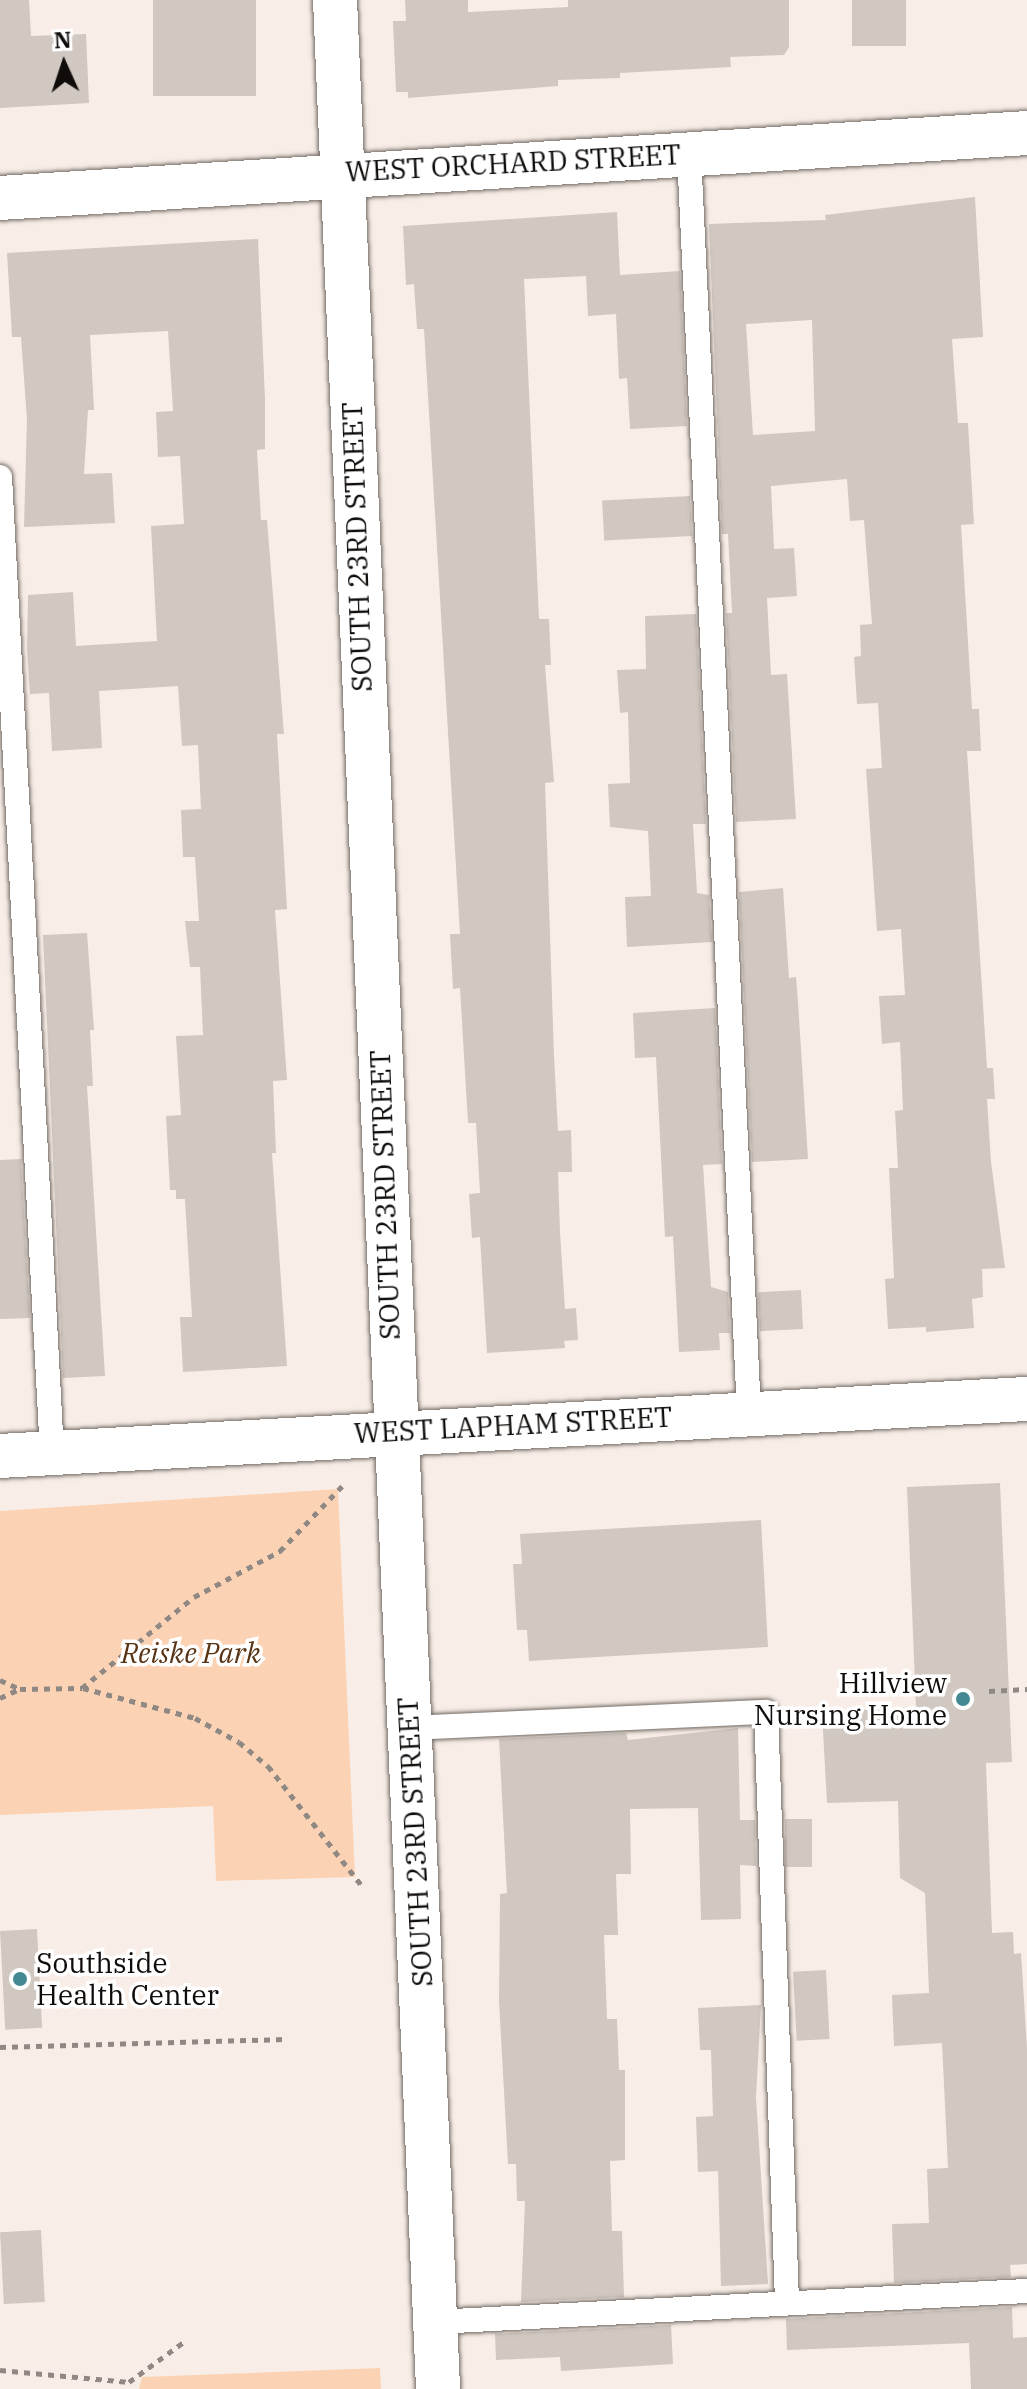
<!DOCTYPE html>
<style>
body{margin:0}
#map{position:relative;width:1027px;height:2389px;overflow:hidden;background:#f8eee7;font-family:"IBM Plex Serif",serif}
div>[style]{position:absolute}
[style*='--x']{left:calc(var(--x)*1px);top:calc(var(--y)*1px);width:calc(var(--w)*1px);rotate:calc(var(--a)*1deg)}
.green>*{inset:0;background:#fcd2b4}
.building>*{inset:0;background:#d1c8c1;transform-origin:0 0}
.path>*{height:5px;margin-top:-2.5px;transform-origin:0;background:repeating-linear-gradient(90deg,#8f8883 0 6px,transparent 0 12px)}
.roads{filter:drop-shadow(0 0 2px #726a64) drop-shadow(0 0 2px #726a64)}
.lane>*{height:24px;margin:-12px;padding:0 12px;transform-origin:12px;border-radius:12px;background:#fff}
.street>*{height:44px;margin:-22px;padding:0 22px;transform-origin:22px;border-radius:22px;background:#fff}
.dots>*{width:22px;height:22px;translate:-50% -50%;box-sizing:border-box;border:4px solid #fff;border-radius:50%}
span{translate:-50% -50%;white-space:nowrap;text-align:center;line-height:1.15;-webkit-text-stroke:7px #fff;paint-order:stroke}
.street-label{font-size:28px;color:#0f0c0a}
.park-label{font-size:28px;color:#583314;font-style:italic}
.poi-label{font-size:28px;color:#0f0c0a}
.right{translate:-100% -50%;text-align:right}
.left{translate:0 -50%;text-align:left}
.north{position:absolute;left:24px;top:24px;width:80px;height:80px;-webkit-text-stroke:6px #fff;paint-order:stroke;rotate:357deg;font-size:22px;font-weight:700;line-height:32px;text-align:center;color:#0f0c0a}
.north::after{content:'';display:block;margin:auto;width:28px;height:36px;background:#0f0c0a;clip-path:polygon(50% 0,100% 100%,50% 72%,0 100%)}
</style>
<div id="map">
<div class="green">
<i style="clip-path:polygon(338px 1489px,355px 1877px,216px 1881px,213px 1806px,0 1815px,0 1511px)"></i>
<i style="clip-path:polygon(380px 2368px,381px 2389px,139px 2389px,142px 2377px)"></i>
</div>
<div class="building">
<i style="clip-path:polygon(0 0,29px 0,31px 36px,86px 34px,89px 103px,0 108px)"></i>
<i style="left:153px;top:0;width:103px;height:96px"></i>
<i style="clip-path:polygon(405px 0,468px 0,468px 12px,568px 7px,568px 0,789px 0,789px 47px,784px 55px,730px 57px,731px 67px,620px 73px,620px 78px,558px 80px,558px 86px,408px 98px,408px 92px,396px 92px,393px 21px,406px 21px)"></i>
<i style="left:852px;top:0;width:54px;height:46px"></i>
<i style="clip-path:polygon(evenodd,975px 197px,983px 337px,952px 339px,958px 423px,968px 423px,974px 524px,961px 525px,972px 709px,979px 709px,981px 751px,967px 751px,987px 1068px,993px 1068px,995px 1099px,987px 1099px,991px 1162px,1005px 1268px,982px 1269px,983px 1297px,972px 1299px,974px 1328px,926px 1332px,926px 1327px,888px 1329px,885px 1279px,894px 1278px,889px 1168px,898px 1168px,895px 1111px,903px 1110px,900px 1042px,882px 1044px,879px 996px,905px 995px,901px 929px,877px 931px,866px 769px,882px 768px,878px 703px,857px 704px,854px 657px,861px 656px,860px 625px,872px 624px,864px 520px,850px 521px,847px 479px,771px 486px,774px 549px,794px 548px,797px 596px,767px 598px,771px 675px,787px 674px,796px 819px,736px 822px,726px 613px,732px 613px,728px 534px,722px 534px,709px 224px,826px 220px,825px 215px,975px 197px,812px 320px,815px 431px,753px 435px,746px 324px,812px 320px)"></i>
<i style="clip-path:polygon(617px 212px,620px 275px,680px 271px,687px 426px,630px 429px,627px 378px,619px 379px,616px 314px,588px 316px,586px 276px,524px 279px,539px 619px,549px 619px,551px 665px,545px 665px,554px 782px,545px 783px,554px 1056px,558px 1131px,571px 1130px,572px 1172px,558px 1172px,560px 1232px,565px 1309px,576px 1308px,578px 1340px,564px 1341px,565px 1348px,487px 1353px,480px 1237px,472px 1238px,469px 1194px,480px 1193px,476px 1123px,468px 1123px,460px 988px,453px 989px,450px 934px,460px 934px,424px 329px,417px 329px,414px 284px,406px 285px,403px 226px)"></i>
<i style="clip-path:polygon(258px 239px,265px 399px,265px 449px,257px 450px,261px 520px,267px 520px,284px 734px,277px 734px,287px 909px,275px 910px,287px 1080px,273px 1081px,276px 1153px,272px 1153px,287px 1366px,183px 1372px,180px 1317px,192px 1317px,185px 1199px,176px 1199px,176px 1190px,170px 1190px,166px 1116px,181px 1115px,176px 1036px,203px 1035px,200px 967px,190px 967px,185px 921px,199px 921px,195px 857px,183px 857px,181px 810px,201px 809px,198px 745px,182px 746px,178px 686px,99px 691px,102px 748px,52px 751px,49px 693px,30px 694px,27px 649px,28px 595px,73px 592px,76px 646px,157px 641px,151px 526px,184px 524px,180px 456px,158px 457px,156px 412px,173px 411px,168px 331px,90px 335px,94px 410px,88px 410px,84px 474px,112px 473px,115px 523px,24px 527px,27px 420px,21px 337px,12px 337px,7px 253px)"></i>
<i style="left:690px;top:496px;width:40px;height:88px;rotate:87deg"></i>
<i style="clip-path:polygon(696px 614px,706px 824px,693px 824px,697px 893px,709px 895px,712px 942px,627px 947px,625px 897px,651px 896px,648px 831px,610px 827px,608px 784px,630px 783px,628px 712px,620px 713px,617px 670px,646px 669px,645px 616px)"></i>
<i style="clip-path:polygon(783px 888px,789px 978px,796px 977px,798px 1002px,808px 1159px,752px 1162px,739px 892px)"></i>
<i style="clip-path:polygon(87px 933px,94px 1030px,90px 1030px,93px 1086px,87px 1086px,105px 1376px,63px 1378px,43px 935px)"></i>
<i style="clip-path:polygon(715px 1008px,722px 1164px,703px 1165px,711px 1287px,728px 1292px,730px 1333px,719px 1333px,720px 1350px,679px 1352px,673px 1236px,665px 1237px,656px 1057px,635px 1058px,633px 1013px)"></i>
<i style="clip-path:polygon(21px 1159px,30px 1318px,0 1319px,0 1160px)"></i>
<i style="left:801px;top:1290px;width:39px;height:43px;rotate:87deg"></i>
<i style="clip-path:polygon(1000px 1483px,1012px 1762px,986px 1763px,992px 1933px,1013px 1932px,1014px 1954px,1021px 1953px,1027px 2048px,1027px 2264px,1010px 2265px,1011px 2277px,894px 2283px,892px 2224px,929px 2223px,927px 2169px,948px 2168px,942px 2043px,894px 2046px,892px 1995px,929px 1993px,925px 1893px,900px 1878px,898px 1801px,827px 1803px,822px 1712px,916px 1707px,907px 1487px)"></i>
<i style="clip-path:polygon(761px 1520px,768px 1647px,529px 1661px,527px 1630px,517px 1630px,513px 1564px,522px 1564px,520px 1534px)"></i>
<i style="clip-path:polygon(738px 1728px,740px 1820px,755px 1820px,756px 1866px,740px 1865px,741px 1919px,701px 1920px,698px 1808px,630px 1809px,631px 1874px,616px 1874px,618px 1935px,604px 1935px,607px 2019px,617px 2019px,619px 2070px,625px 2070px,625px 2160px,610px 2161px,612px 2231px,622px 2231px,624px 2297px,521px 2302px,525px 2201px,517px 2201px,516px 2164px,508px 2164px,499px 2001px,500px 1894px,507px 1893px,499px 1739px,626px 1733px,628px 1740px)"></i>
<i style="left:812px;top:1819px;width:48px;height:27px;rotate:90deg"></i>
<i style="left:37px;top:1929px;width:99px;height:37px;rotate:87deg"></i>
<i style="left:826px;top:1970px;width:69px;height:33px;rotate:87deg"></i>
<i style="clip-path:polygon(761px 2005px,756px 2098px,768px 2284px,721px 2286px,718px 2171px,698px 2172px,696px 2117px,713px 2116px,711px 2050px,700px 2050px,698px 2008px)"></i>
<i style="left:41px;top:2230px;width:72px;height:41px;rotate:87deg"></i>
<i style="clip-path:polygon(1012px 2307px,1013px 2338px,1027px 2337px,1027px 2389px,971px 2389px,969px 2343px,787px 2350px,786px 2319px)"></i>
<i style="clip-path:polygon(671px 2325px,673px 2364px,561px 2371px,560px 2357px,496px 2360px,495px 2334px)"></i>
</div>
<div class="path">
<i style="--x:0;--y:1680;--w:22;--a:24"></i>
<i style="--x:20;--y:1689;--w:62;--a:-0.9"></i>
<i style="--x:82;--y:1688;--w:144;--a:-39.1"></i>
<i style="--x:194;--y:1597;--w:98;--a:-28.1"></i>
<i style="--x:280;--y:1551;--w:91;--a:-46.3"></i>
<i style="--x:83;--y:1688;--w:116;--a:15"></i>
<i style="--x:195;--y:1718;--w:50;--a:28.6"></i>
<i style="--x:239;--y:1742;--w:38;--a:40"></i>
<i style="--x:268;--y:1766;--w:152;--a:51.9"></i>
<i style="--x:989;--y:1691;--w:38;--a:-3"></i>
<i style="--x:0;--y:1698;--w:21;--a:-25"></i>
<i style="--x:0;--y:2047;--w:285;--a:-1.6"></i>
<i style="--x:0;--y:2370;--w:130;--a:5.3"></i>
<i style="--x:129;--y:2382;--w:69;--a:-36.2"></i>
</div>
<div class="roads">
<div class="lane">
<i style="--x:689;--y:154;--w:1258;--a:87.27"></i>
<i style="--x:0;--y:477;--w:976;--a:86.95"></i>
<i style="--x:410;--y:1728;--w:356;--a:-2.6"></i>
<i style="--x:766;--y:1712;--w:591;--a:87.96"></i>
<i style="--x:435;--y:2322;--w:593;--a:-3"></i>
</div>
<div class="street">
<i style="--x:335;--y:0;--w:2391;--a:87.53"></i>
<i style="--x:0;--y:198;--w:1029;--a:-3.62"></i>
<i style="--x:0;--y:1456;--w:1029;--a:-3.18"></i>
</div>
</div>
<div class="dots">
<i style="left:963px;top:1699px;background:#438994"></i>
<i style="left:20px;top:1979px;background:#438994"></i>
</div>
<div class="street-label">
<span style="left:513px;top:163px;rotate:-3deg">WEST ORCHARD STREET</span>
<span style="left:357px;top:547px;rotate:-92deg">SOUTH 23RD STREET</span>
<span style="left:385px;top:1195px;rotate:-92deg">SOUTH 23RD STREET</span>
<span style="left:513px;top:1425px;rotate:-3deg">WEST LAPHAM STREET</span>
<span style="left:415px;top:1842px;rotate:-93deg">SOUTH 23RD STREET</span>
</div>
<div class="park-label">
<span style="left:191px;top:1653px">Reiske Park</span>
</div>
<div class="poi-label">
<span class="right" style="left:947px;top:1699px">Hillview<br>Nursing Home</span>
<span class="left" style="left:36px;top:1979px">Southside<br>Health Center</span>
</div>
<div class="north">N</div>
</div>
